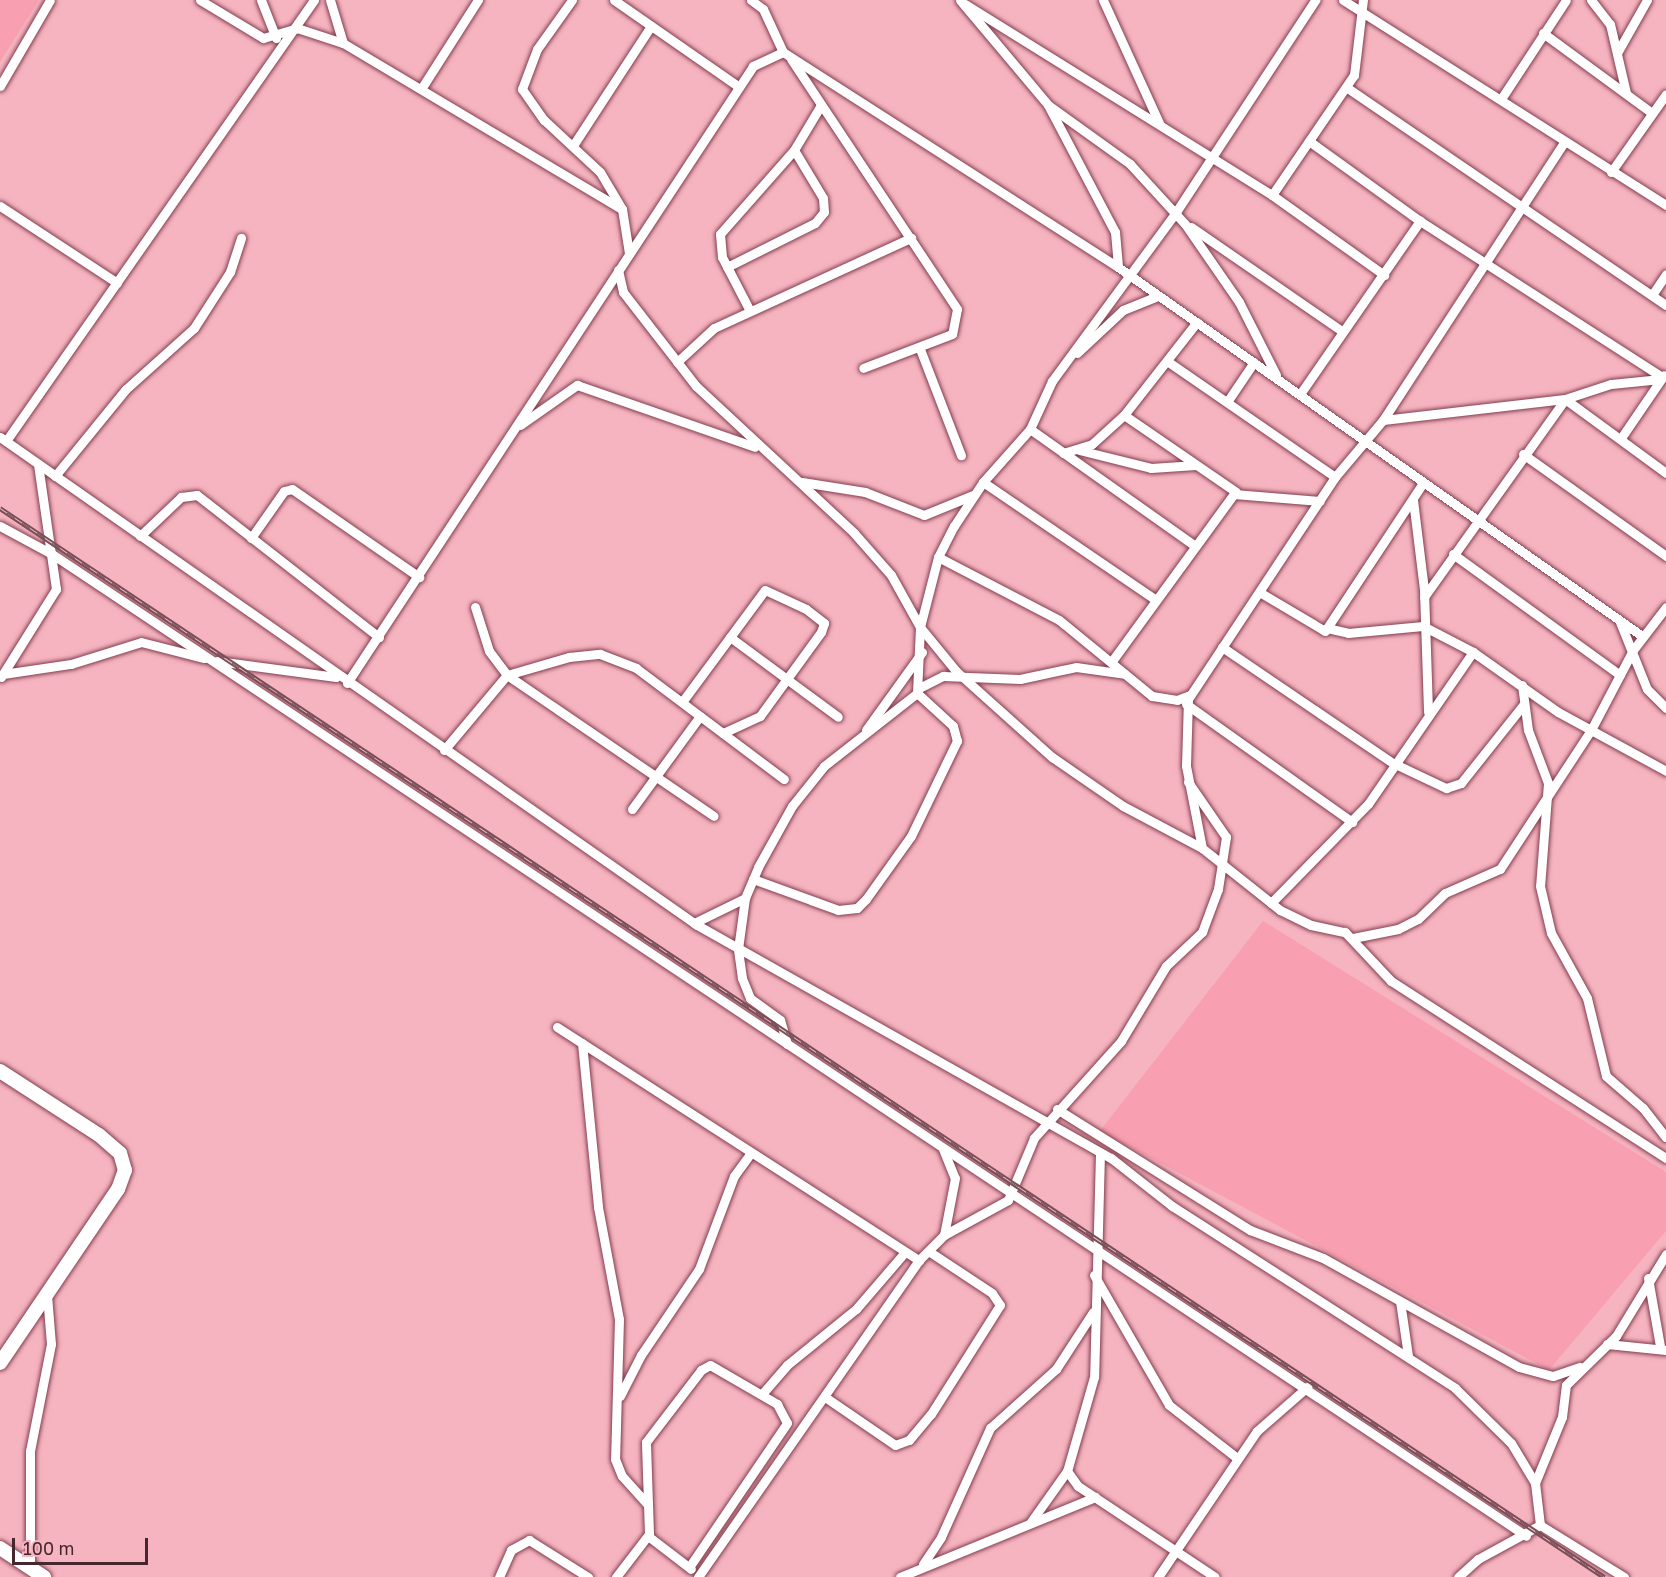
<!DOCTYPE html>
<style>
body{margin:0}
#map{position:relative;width:1666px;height:1577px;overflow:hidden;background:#f6b4c0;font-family:"Golos Text",sans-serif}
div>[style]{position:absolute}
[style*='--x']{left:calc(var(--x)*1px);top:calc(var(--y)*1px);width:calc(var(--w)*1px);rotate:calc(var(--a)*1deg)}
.built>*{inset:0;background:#f89fb1}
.roads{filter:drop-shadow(0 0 2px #843e4f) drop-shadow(0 0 2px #843e4f)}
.street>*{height:9px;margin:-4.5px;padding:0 4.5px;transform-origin:4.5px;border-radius:4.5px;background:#fff}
.secondary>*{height:14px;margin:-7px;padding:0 7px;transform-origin:7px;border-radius:7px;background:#fff}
.rail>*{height:5px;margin-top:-2.5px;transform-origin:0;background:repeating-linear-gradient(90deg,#f6b4c0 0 9px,#784f57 0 18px);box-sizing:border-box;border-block:2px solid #784f57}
span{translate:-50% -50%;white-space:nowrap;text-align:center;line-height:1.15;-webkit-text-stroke:6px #f6b4c0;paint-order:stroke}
.scale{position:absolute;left:12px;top:1538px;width:136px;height:27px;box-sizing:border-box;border:3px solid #46272d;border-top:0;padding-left:8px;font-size:18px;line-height:21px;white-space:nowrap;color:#46272d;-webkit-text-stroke:4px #f6b4c0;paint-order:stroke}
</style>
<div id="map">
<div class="built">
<i style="clip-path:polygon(0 0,39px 0,0 62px)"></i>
<i style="clip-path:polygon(1263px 921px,1666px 1172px,1666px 1231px,1549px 1370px,1100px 1131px)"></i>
</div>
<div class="roads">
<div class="street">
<i style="--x:200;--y:0;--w:74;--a:31.1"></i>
<i style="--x:263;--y:38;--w:35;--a:-16"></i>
<i style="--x:297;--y:28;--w:48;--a:18.1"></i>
<i style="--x:343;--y:43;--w:325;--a:30.8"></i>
<i style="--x:261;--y:0;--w:41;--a:68.5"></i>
<i style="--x:330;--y:0;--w:45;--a:73.2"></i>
<i style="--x:572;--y:0;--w:60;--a:125.5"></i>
<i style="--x:537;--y:49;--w:43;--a:110.6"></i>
<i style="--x:522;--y:89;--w:38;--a:55"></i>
<i style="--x:544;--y:120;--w:76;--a:42.9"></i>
<i style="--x:600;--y:172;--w:43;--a:59.3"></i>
<i style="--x:622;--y:209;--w:45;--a:81"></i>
<i style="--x:614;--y:0;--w:152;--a:34.8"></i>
<i style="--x:751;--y:0;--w:15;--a:37"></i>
<i style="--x:763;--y:9;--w:47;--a:65.1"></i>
<i style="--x:783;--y:52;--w:398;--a:32.7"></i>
<i style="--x:1118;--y:267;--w:641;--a:35.15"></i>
<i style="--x:960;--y:0;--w:137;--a:50"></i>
<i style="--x:1048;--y:105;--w:144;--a:62.2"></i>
<i style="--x:1115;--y:232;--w:35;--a:85"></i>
<i style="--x:1103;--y:0;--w:137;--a:65.5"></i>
<i style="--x:1343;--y:0;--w:383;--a:32.4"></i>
<i style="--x:1591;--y:0;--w:31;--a:52"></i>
<i style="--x:1610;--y:24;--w:71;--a:76.9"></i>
<i style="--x:965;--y:4;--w:362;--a:31.9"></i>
<i style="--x:1272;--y:195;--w:138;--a:35.5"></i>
<i style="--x:1543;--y:33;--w:135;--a:36.3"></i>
<i style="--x:1617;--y:53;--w:61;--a:-60.5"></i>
<i style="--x:791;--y:59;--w:300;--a:56.4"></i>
<i style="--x:957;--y:309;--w:25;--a:101"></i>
<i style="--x:952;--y:334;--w:95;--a:159.1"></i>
<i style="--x:0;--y:86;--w:99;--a:-59.8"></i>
<i style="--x:1346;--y:87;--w:387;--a:34.3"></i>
<i style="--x:421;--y:89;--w:106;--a:-57.4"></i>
<i style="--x:1501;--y:99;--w:118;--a:-56.7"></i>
<i style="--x:1048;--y:105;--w:101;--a:35.7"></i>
<i style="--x:1130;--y:164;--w:81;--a:47.5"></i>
<i style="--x:1185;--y:224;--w:95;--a:55.3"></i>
<i style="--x:1239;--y:302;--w:82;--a:63.1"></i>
<i style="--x:1309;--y:141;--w:137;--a:35.8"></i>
<i style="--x:1420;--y:221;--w:288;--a:32.8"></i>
<i style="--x:574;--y:144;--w:141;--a:-56.9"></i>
<i style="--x:1611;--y:172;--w:95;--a:-54.8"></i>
<i style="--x:1272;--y:195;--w:145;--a:-55.7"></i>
<i style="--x:1354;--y:75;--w:76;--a:-83.2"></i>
<i style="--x:0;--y:206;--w:140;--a:33.3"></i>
<i style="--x:1191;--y:227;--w:183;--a:34.6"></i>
<i style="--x:727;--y:267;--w:98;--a:-26.6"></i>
<i style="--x:815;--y:223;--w:14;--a:-51"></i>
<i style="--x:824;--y:212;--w:14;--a:-94"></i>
<i style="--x:823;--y:198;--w:56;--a:-121.1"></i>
<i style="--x:618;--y:270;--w:23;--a:77"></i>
<i style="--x:623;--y:292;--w:119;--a:52.2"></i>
<i style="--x:696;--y:386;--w:216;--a:42.9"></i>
<i style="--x:854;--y:533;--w:56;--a:48.6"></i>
<i style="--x:891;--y:575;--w:60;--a:60.9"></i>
<i style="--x:920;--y:627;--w:57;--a:50.7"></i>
<i style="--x:956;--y:671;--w:129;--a:41.9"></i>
<i style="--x:1052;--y:757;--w:86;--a:34.6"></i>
<i style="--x:1123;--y:806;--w:89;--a:28"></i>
<i style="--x:1202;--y:848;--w:100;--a:38.5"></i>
<i style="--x:1280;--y:910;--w:34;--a:26"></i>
<i style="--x:1311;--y:925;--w:35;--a:12"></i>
<i style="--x:1345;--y:932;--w:67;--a:46.8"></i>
<i style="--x:1391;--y:981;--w:327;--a:32.8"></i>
<i style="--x:1652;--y:295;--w:25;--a:-56"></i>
<i style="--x:750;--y:311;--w:61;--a:-117.4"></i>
<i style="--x:722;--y:257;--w:23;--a:-95"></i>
<i style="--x:720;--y:234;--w:112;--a:-48.6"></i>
<i style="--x:794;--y:150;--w:52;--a:-59"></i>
<i style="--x:920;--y:349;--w:114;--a:68.9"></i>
<i style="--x:1077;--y:353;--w:63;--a:-43.1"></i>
<i style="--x:1123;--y:310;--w:38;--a:-22"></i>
<i style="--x:1167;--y:361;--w:204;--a:34.6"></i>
<i style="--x:677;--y:362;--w:50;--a:-42.6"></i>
<i style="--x:714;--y:328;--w:217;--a:-24.6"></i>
<i style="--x:1300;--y:394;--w:211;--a:-55.3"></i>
<i style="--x:1227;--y:402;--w:48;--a:-56"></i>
<i style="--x:1124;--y:415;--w:136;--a:34.5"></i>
<i style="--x:1383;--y:420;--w:183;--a:-6.6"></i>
<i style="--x:1565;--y:399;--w:125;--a:36.2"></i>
<i style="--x:520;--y:425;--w:70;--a:-35.1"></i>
<i style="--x:577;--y:385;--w:188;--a:19.2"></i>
<i style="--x:1030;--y:429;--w:202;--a:35.3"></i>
<i style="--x:0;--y:437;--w:851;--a:35"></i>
<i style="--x:697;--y:925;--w:475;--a:29.4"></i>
<i style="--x:1111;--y:1158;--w:78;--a:38.2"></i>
<i style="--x:1172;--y:1206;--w:336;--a:32.7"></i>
<i style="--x:1455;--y:1388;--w:78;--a:44.5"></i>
<i style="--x:1511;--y:1443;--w:47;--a:59"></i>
<i style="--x:1535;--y:1483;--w:42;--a:83.2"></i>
<i style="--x:1540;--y:1525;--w:99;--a:31.8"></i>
<i style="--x:1621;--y:438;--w:76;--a:-55.7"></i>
<i style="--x:6;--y:441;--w:538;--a:-55.07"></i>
<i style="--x:1079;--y:450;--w:74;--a:14"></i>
<i style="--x:1151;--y:468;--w:45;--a:-3.8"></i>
<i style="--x:1063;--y:453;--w:30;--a:-17"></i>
<i style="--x:1092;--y:444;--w:43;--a:-42.2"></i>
<i style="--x:1124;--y:415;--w:118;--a:-51.9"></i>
<i style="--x:1523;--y:454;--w:176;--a:35.5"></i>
<i style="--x:55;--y:476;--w:112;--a:-50.8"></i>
<i style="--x:126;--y:389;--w:91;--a:-41.9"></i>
<i style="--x:194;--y:328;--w:67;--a:-57.3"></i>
<i style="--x:230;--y:272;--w:36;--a:-72"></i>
<i style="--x:802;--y:482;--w:64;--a:9"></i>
<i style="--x:865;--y:492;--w:63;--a:21.3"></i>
<i style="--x:924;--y:515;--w:53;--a:-22.2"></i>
<i style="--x:983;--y:482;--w:209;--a:34.3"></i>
<i style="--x:1413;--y:500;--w:91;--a:83"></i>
<i style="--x:1424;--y:590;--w:122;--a:88.1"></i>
<i style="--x:0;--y:526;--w:59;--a:28.3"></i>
<i style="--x:52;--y:554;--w:1771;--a:33.67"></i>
<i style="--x:140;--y:536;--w:57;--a:-43.6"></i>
<i style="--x:181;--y:497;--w:16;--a:-7"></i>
<i style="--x:197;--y:495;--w:231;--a:38"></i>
<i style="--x:251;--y:538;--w:57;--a:-54.9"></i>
<i style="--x:284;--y:491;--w:8;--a:-14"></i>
<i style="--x:292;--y:489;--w:155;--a:34.7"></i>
<i style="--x:1453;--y:554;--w:206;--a:35.9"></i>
<i style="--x:938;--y:557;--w:136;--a:27.5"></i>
<i style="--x:1059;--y:620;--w:120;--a:39.3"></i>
<i style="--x:1152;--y:696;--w:25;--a:9"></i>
<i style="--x:1177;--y:700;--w:14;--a:-21"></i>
<i style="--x:1261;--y:593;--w:74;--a:30.7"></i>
<i style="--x:1325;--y:631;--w:178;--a:-56.5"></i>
<i style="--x:1424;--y:597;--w:243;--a:-54.5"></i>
<i style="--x:1565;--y:399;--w:48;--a:-18.1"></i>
<i style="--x:1611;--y:384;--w:50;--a:-5.7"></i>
<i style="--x:475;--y:607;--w:46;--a:72.3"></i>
<i style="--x:489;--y:651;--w:30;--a:53"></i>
<i style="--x:507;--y:675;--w:250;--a:34.3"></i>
<i style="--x:1620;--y:622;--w:72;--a:68.1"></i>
<i style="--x:1647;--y:689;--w:27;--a:45"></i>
<i style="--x:1327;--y:628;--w:22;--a:13"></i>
<i style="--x:1348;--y:633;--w:75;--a:-5.3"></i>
<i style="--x:1423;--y:626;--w:56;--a:27.5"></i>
<i style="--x:1473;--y:652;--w:104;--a:35.2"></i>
<i style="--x:1558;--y:712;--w:123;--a:28.6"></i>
<i style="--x:730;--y:637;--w:134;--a:36.5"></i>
<i style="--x:1222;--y:647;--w:207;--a:34.2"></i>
<i style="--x:1393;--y:763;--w:59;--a:25.3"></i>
<i style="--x:1446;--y:788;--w:16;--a:-18"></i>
<i style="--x:1461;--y:783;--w:100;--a:-51.5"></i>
<i style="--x:217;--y:661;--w:120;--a:7.7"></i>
<i style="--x:1112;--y:661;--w:207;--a:-53.9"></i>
<i style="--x:1234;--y:494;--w:86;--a:4.7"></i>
<i style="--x:3;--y:674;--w:69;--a:-8.4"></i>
<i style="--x:71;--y:664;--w:73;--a:-17.4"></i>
<i style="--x:141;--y:642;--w:65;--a:14.3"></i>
<i style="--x:1;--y:677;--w:104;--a:-58"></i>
<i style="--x:56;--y:589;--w:126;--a:-98.2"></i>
<i style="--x:347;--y:683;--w:739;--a:-56.65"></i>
<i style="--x:753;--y:66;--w:33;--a:-25"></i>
<i style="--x:1522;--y:685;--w:45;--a:82.4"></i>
<i style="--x:1528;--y:730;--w:57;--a:69.3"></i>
<i style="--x:1548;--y:783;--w:103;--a:94.4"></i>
<i style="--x:1540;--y:886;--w:48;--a:76.8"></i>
<i style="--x:1551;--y:933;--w:74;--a:61"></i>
<i style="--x:1587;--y:998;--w:80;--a:76.3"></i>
<i style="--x:1606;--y:1076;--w:49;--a:40.9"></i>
<i style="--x:1643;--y:1108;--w:37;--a:52"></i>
<i style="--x:921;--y:687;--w:25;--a:-27"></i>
<i style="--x:943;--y:676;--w:77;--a:2.2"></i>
<i style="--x:1020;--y:679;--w:57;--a:-12.1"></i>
<i style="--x:1076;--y:667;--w:49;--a:8.1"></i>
<i style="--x:682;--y:702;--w:139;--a:-53.5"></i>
<i style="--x:765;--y:590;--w:45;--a:24.9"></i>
<i style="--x:806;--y:609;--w:23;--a:38"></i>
<i style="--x:824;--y:623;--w:9;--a:108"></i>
<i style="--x:821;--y:632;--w:104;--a:126"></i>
<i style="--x:760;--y:716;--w:41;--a:155.3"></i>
<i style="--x:1186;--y:704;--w:204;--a:35.4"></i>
<i style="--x:866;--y:730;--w:96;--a:-54.3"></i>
<i style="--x:444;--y:750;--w:98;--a:-50"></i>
<i style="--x:507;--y:675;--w:65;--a:-16.2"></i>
<i style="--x:569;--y:657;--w:31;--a:-6"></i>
<i style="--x:600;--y:654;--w:39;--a:21"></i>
<i style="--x:636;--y:668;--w:185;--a:36.9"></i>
<i style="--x:632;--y:809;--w:115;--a:-53.8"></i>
<i style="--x:1202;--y:848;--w:84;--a:-101"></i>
<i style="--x:1186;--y:766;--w:67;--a:-88.3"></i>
<i style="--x:1188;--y:699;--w:266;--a:-56.5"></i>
<i style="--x:1335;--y:477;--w:75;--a:-49.9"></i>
<i style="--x:1383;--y:420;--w:332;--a:-56.9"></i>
<i style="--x:753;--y:879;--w:90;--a:20"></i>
<i style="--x:838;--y:910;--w:19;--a:-6"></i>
<i style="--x:857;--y:908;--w:13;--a:-45"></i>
<i style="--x:866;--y:899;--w:77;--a:-54.5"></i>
<i style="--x:911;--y:836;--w:106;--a:-64.2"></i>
<i style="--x:957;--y:741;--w:16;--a:-105"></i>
<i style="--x:953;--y:726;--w:49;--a:-137.5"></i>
<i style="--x:1271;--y:903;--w:139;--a:-45.6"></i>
<i style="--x:1368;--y:804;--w:185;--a:-55.4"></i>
<i style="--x:694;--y:923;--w:57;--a:-26.1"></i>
<i style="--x:1353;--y:938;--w:46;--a:-11.3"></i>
<i style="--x:1398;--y:929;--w:22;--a:-27"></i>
<i style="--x:1418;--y:919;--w:37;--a:-44"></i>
<i style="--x:1445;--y:893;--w:60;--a:-23.6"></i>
<i style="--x:1500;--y:869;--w:166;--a:-56.8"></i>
<i style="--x:1591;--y:730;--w:90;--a:-62.3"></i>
<i style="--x:1633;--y:650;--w:54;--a:-52.5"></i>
<i style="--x:557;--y:1027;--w:431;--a:32.8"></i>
<i style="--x:582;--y:1043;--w:165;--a:84.4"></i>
<i style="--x:598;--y:1207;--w:114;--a:79.4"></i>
<i style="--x:619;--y:1319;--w:140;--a:91.6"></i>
<i style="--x:615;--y:1459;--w:18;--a:68"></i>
<i style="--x:622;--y:1476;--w:38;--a:48"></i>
<i style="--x:787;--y:1044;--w:25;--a:-106"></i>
<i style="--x:780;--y:1020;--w:37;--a:-144"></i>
<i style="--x:750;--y:998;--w:22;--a:-112"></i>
<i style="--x:742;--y:978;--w:29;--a:-98"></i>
<i style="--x:738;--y:949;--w:51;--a:-82.2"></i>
<i style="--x:745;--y:898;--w:34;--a:-67"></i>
<i style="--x:758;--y:867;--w:70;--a:-60.9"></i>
<i style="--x:792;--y:806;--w:51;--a:-51.3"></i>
<i style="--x:824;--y:766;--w:118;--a:-38.1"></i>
<i style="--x:917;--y:693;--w:66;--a:-87.4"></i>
<i style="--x:920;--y:627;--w:72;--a:-75.6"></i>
<i style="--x:938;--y:557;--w:35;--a:-63"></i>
<i style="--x:954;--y:526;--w:53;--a:-56.6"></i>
<i style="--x:983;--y:482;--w:71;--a:-48.4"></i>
<i style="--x:1030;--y:429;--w:53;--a:-65.4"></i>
<i style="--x:1052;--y:381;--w:210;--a:-53.7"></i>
<i style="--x:1176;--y:212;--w:254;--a:-56.7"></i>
<i style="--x:1057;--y:1109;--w:228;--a:32.1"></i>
<i style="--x:1250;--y:1230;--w:78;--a:21"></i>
<i style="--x:1323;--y:1258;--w:224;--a:29.1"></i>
<i style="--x:1519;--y:1367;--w:35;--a:15"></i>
<i style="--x:1553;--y:1376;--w:28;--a:-19"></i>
<i style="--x:943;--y:1149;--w:31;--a:68"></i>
<i style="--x:955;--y:1178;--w:58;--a:100.9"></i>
<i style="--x:1100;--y:1153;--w:224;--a:91.5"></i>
<i style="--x:1094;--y:1377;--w:98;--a:106"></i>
<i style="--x:1067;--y:1471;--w:19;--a:54"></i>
<i style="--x:1078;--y:1486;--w:164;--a:33.6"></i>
<i style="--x:1094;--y:1275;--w:150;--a:60"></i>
<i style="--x:1169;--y:1405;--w:86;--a:37.9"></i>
<i style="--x:1648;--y:1278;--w:69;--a:80"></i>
<i style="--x:1400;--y:1301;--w:56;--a:81.7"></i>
<i style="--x:1607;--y:1344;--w:59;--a:5.8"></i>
<i style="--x:762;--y:1394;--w:38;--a:-49"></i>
<i style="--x:787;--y:1365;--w:89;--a:-39.1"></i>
<i style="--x:856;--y:1309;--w:75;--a:-49.3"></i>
<i style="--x:620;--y:1396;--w:46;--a:-62.9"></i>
<i style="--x:641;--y:1355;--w:104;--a:-56"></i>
<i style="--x:699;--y:1269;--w:99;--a:-69.4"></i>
<i style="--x:734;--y:1176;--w:29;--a:-54"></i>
<i style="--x:825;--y:1397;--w:85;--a:34.4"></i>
<i style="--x:895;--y:1445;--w:15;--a:-20"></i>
<i style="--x:909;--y:1440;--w:34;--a:-50"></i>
<i style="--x:931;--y:1414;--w:129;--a:-57.7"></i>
<i style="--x:1000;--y:1305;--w:14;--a:-124"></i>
<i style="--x:992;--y:1293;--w:74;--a:-146.5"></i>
<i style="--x:1535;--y:1483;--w:71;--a:-67.8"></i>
<i style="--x:1562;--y:1417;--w:32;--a:-83"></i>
<i style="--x:1566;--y:1385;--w:70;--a:-44.4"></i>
<i style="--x:1616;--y:1336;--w:96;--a:-58.6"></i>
<i style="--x:1030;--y:1523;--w:64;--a:-54.6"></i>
<i style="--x:648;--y:1536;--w:54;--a:37.5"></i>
<i style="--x:923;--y:1564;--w:32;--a:-56"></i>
<i style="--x:941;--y:1537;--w:120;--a:-65.8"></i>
<i style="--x:990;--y:1428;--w:89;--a:-41.8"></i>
<i style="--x:1056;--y:1369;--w:68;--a:-57"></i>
<i style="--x:30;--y:1568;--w:117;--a:-90"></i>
<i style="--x:30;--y:1451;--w:109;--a:-78.9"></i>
<i style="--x:51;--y:1344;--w:49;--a:-94.7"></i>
<i style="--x:499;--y:1577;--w:30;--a:-66"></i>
<i style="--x:511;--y:1550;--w:21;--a:-29"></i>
<i style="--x:529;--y:1540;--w:70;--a:32.1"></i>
<i style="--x:616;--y:1577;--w:54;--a:-52.5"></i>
<i style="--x:649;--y:1534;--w:92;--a:-91.9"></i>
<i style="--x:646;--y:1442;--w:91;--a:-52.6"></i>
<i style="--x:701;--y:1370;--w:10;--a:-29"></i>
<i style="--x:710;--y:1365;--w:78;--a:30.2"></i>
<i style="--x:777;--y:1404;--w:21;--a:62"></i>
<i style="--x:787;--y:1423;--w:174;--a:124.2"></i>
<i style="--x:698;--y:1577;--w:386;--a:-55.1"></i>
<i style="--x:919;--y:1260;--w:35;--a:-45"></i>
<i style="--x:944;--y:1235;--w:73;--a:-28.7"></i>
<i style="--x:1008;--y:1200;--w:67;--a:-67.2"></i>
<i style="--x:1034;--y:1138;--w:130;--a:-48.1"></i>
<i style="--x:1121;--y:1041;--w:87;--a:-59"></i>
<i style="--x:1166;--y:966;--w:50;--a:-43.4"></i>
<i style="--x:1202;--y:932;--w:46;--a:-69.6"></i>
<i style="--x:1218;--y:889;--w:53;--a:-81.3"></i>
<i style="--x:1226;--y:837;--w:67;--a:-124.6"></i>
<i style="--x:900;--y:1577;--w:211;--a:-22.3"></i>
<i style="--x:1158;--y:1577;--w:176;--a:-55.9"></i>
<i style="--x:1257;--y:1431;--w:67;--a:-41.3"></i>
<i style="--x:1458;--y:1577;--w:27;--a:-42"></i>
<i style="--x:1478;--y:1559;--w:71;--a:-28.7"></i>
</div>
<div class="secondary">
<i style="--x:0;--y:1071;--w:118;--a:32.9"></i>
<i style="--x:99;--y:1135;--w:28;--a:41"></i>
<i style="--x:120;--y:1153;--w:18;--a:74"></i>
<i style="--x:125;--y:1170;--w:20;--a:110"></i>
<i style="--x:118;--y:1189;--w:210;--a:124.1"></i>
<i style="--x:0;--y:1548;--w:53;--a:33.4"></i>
</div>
</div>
<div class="rail">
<i style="--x:0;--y:508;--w:1928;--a:33.68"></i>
</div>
<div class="scale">100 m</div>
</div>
